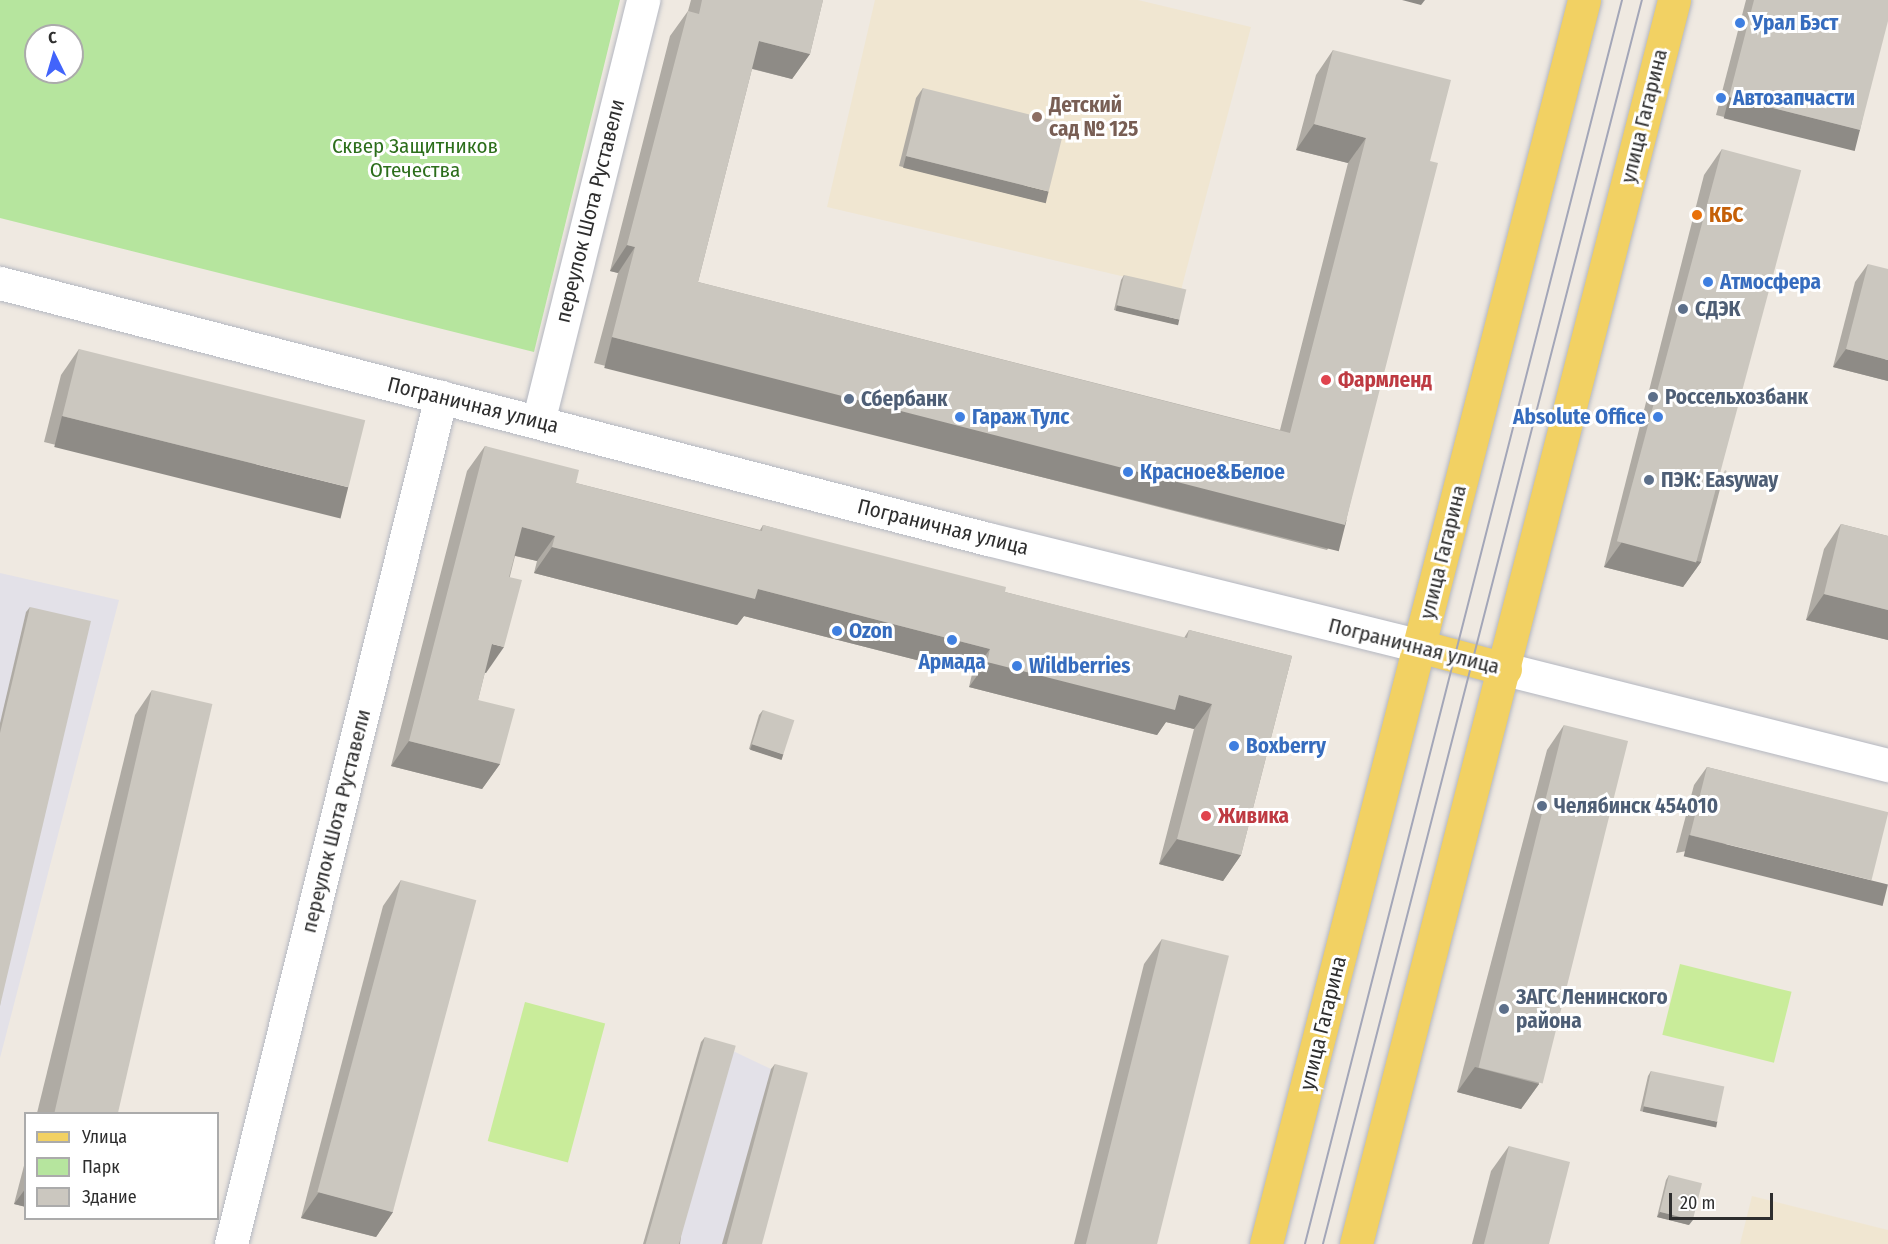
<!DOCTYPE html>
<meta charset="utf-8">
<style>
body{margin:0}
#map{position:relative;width:1888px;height:1244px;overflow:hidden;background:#efe9e1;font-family:"Fira Sans Condensed",sans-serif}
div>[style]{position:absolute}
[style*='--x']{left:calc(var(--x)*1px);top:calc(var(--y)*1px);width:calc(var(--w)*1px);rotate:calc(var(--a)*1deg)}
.industrial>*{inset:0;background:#e3e1e8}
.education>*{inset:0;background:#f0e6d1}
.green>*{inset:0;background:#b6e59e}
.pitch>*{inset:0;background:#c9ec9a;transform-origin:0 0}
.roads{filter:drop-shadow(0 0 2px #b4b7c1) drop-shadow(0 0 2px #b4b7c1)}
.minor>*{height:33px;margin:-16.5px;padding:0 16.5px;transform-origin:16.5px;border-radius:16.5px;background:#fff}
.major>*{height:33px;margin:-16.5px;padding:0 16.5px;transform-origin:16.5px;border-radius:16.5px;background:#f2d163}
.tram>*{height:1.5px;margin:-0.75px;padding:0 0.75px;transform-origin:0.75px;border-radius:0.75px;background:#a3a6b8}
.wall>*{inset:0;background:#afaba4}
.shaded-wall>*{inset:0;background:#8e8b86;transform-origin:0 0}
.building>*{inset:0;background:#cbc7bf;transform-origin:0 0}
.dots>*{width:16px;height:16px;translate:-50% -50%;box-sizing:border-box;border:3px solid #fff;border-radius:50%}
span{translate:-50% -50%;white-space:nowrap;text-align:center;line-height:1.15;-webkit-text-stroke:6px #fff;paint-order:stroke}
.shop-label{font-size:21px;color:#366cbe;font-weight:700}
.left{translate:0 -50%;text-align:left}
.right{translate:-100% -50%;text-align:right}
.education-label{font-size:21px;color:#785e54;font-weight:700}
.street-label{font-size:21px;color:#2e2e2e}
.park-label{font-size:21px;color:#2c6e1b}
.food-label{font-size:21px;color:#c56008;font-weight:700}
.service-label{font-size:21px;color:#4e5e75;font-weight:700}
.health-label{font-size:21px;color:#be3a42;font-weight:700}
.legend{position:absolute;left:24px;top:1112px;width:195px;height:108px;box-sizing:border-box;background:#fff;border:2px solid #ababab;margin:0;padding:8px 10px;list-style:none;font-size:18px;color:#2e2e2e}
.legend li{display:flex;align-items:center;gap:12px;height:30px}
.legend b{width:30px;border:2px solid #ababab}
.north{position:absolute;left:24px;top:24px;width:60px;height:60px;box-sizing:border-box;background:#fff;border:2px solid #ababab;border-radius:50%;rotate:355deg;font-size:16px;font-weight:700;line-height:24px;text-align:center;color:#2e2e2e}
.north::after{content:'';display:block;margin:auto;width:21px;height:27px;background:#4264fb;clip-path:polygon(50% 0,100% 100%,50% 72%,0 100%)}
.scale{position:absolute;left:1669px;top:1193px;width:104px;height:27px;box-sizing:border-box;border:3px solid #2e2e2e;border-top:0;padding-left:8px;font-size:18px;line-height:21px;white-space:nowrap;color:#2e2e2e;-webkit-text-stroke:4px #fff;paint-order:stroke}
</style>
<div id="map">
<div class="industrial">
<i style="clip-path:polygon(0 573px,119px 600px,0 1058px)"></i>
<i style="clip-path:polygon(733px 1051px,771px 1069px,805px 1078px,759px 1244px,643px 1244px)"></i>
</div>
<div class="education">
<i style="clip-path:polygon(875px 0,1138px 0,1251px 27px,1181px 290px,827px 207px)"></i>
<i style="clip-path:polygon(1752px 1196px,1888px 1230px,1888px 1244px,1740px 1244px)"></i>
</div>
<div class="green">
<i style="clip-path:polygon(evenodd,0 0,620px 0,534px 352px,0 218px,0 0,36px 36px,72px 36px,72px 72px,36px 72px,36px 36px)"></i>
</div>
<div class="pitch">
<i style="left:1680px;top:964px;width:115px;height:73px;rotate:14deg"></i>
<i style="left:525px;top:1002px;width:83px;height:144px;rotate:15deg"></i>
</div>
<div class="roads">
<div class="minor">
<i style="--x:0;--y:283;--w:1021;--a:14.53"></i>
<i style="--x:988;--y:539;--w:444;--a:13.9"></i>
<i style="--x:538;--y:422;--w:435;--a:-76"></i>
<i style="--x:1505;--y:669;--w:395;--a:14.1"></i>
<i style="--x:231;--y:1244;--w:873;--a:-76.08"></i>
</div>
<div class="major">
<i style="--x:1419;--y:646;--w:89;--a:15"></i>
<i style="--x:1266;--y:1244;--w:1284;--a:-75.66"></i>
<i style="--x:1356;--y:1244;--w:1284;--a:-75.66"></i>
</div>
</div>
<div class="tram">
<i style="--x:1305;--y:1244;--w:1284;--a:-75.7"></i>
<i style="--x:1323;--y:1244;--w:1284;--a:-75.62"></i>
</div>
<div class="wall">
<i style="clip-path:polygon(691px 0,823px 0,810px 54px,792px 79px,752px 69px,698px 282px,1280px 430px,1348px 163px,1296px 150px,1316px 75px,1333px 50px,1430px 161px,1345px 525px,1327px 550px,594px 363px,618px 273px,610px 271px,670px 36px,688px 11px)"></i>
<i style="clip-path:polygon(1746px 0,1888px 0,1860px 130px,1847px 148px,1716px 115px)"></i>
<i style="clip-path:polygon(923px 88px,1042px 202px,899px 166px,916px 98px)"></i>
<i style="clip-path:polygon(1722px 149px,1720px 489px,1701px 562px,1683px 587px,1604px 567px,1704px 175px)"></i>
<i style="clip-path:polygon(1868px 264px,1888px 381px,1833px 367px,1855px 282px)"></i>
<i style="clip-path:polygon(1124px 275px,1175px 324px,1114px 310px,1121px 280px)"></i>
<i style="clip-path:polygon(79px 349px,331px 513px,44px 442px,61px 375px)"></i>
<i style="clip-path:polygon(485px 446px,576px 483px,760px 530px,763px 525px,1005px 592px,1184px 638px,1189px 630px,1292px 656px,1241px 855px,1223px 881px,1159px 864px,1194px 729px,1166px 722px,1157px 735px,969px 687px,972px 674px,744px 616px,737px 625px,534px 573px,537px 561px,515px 556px,486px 673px,485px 672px,478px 700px,500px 764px,482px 789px,391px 766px,467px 471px)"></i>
<i style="clip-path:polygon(1841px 524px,1888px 536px,1888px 640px,1806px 620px,1824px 549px)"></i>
<i style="clip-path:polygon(30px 607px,0 1006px,0 723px,26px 612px)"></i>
<i style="clip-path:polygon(152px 690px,111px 1113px,37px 1113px,135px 715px)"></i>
<i style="clip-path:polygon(763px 710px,780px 759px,749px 749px,759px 715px)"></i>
<i style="clip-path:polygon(1564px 725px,1539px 1084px,1521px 1109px,1457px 1092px,1547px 750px)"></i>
<i style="clip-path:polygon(1707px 767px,1888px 813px,1676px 853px,1694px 785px)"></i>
<i style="clip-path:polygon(401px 880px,393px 1212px,376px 1237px,301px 1218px,383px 906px)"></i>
<i style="clip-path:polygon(1162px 939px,1157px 1244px,1074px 1244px,1144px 964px)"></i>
<i style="clip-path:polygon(705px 1037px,680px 1244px,643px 1244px,701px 1042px)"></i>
<i style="clip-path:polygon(775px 1064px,761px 1244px,722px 1244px,771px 1069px)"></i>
<i style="clip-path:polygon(1651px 1071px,1713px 1126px,1640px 1111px,1648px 1076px)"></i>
<i style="clip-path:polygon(1509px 1146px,1549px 1244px,1472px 1244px,1491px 1171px)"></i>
<i style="clip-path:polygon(26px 1158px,26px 1207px,14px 1204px)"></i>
<i style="clip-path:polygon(1669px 1175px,1689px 1225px,1657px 1217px,1666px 1180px)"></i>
</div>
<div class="shaded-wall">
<i style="clip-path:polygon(1402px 0,1425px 0,1421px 5px)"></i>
<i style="clip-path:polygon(759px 41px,810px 54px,792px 79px,742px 66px)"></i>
<i style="left:1729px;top:97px;width:135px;height:22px;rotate:14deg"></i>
<i style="clip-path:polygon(1314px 124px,1366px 138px,1348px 163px,1296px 150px)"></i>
<i style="left:906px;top:156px;width:147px;height:12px;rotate:14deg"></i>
<i style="clip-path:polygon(627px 245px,635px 247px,618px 273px,610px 271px)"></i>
<i style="left:1117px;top:305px;width:64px;height:6px;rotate:13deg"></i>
<i style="left:612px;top:337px;width:757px;height:32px;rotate:14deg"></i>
<i style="clip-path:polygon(1846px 349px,1888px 360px,1888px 381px,1833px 367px)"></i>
<i style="left:62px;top:416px;width:295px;height:32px;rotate:14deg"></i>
<i style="clip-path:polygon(522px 527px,555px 536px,537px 561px,504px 553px)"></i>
<i style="clip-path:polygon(1622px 542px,1701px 562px,1683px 587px,1604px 567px)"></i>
<i style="clip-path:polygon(552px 547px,758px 589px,990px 649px,972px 674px,744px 616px,737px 625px,534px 573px)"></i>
<i style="clip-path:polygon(1824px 594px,1888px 610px,1888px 640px,1806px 620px)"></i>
<i style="clip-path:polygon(492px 644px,504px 647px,486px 673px,475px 670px)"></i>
<i style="clip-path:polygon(987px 662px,1179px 695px,1212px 704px,1194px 729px,1166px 722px,1157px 735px,969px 687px)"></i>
<i style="clip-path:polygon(409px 741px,500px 764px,482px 789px,391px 766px)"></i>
<i style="left:752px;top:744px;width:33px;height:6px;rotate:18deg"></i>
<i style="left:1689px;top:835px;width:205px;height:22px;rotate:14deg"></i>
<i style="clip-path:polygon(1177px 839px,1241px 855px,1223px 881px,1159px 864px)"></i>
<i style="clip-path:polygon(1475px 1067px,1539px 1084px,1521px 1109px,1457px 1092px)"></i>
<i style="left:1644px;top:1106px;width:75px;height:6px;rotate:12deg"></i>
<i style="clip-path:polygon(26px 1188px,26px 1207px,14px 1204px)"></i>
<i style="clip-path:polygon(319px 1192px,393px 1212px,376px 1237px,301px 1218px)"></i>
<i style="clip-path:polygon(1660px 1212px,1693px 1220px,1689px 1225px,1657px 1217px)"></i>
</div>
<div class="building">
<i style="clip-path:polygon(702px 0,823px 0,810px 54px,759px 41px,698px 282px,1290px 433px,1366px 138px,1314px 124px,1333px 50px,1451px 80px,1430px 161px,1438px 163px,1345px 525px,612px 337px,635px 247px,627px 245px,688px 11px,699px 14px)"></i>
<i style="clip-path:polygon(1754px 0,1888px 0,1888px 21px,1860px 130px,1729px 97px)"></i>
<i style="left:923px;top:88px;width:147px;height:70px;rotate:14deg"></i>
<i style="left:1722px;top:149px;width:82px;height:406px;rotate:15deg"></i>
<i style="clip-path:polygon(1868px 264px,1888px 269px,1888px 360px,1846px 349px)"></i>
<i style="left:1124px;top:275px;width:64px;height:31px;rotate:13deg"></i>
<i style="left:79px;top:349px;width:295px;height:69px;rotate:14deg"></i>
<i style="clip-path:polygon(485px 446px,579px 470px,576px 483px,762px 531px,763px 525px,1006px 587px,1005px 592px,1187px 638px,1189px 630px,1292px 656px,1241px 855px,1177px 839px,1212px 704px,1179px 695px,1175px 710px,987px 662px,990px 649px,758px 589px,755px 599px,552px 547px,555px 536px,522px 527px,509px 577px,522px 580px,504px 647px,492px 644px,478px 700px,515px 709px,500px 764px,409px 741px)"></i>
<i style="left:1725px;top:470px;width:2px;height:14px;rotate:27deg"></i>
<i style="clip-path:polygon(1841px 524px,1888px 536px,1888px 610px,1824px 594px)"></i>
<i style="clip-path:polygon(30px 607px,91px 621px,0 1006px,0 733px)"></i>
<i style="left:152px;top:690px;width:62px;height:436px;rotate:13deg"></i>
<i style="left:763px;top:710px;width:33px;height:36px;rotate:18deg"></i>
<i style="left:1564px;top:725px;width:66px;height:353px;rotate:14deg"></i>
<i style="left:1707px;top:767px;width:187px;height:70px;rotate:14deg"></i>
<i style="left:401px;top:880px;width:78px;height:323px;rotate:15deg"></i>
<i style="left:1162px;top:939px;width:69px;height:315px;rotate:14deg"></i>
<i style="left:705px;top:1037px;width:32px;height:216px;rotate:16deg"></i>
<i style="left:775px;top:1064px;width:34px;height:187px;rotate:15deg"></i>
<i style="left:1651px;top:1071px;width:75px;height:36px;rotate:12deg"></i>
<i style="clip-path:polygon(1509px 1146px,1570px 1162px,1549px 1244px,1484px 1244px)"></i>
<i style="left:1669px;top:1175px;width:34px;height:38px;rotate:14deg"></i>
</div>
<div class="dots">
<i style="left:1740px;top:23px;background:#3f7fe0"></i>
<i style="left:1721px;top:98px;background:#3f7fe0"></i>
<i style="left:1037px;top:117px;background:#8d6e63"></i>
<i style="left:1697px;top:215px;background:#e8710a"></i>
<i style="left:1708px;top:282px;background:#3f7fe0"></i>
<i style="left:1683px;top:309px;background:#5c6f8a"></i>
<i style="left:1326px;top:380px;background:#e0444e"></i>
<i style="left:1653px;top:397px;background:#5c6f8a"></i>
<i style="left:849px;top:399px;background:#5c6f8a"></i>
<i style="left:960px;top:417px;background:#3f7fe0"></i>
<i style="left:1658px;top:417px;background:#3f7fe0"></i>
<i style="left:1128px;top:472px;background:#3f7fe0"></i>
<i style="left:1649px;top:480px;background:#5c6f8a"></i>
<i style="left:837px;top:631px;background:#3f7fe0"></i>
<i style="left:952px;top:640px;background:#3f7fe0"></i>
<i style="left:1017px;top:666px;background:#3f7fe0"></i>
<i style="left:1234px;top:746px;background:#3f7fe0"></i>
<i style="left:1542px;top:806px;background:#5c6f8a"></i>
<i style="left:1206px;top:816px;background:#e0444e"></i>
<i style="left:1504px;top:1009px;background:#5c6f8a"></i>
</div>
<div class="shop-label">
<span class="left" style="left:1752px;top:23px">Урал Бэст</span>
<span class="left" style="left:1733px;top:98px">Автозапчасти</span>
<span class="left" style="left:1720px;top:282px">Атмосфера</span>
<span class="left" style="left:972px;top:417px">Гараж Тулс</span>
<span class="right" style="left:1646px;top:417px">Absolute Office</span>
<span class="left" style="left:1140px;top:472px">Красное&amp;Белое</span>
<span class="left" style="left:849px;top:631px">Ozon</span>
<span style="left:952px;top:662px">Армада</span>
<span class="left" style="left:1029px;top:666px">Wildberries</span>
<span class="left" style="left:1246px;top:746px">Boxberry</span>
</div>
<div class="education-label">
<span class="left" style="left:1049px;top:117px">Детский<br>сад № 125</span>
</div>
<div class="street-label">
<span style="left:1644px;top:116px;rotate:-76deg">улица Гагарина</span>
<span style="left:590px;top:211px;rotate:-76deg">переулок Шота Руставели</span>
<span style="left:473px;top:405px;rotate:14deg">Пограничная улица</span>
<span style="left:943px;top:527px;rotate:14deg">Пограничная улица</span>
<span style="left:1443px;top:552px;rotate:-76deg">улица Гагарина</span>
<span style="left:1414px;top:646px;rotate:14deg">Пограничная улица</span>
<span style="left:336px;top:821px;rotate:-76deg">переулок Шота Руставели</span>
<span style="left:1323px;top:1023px;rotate:-76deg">улица Гагарина</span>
</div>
<div class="park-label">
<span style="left:415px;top:158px">Сквер Защитников<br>Отечества</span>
</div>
<div class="food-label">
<span class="left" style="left:1709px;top:215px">КБС</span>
</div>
<div class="service-label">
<span class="left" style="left:1695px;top:309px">СДЭК</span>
<span class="left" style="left:1665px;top:397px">Россельхозбанк</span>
<span class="left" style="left:861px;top:399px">Сбербанк</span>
<span class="left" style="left:1661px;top:480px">ПЭК: Easyway</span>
<span class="left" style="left:1554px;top:806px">Челябинск 454010</span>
<span class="left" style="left:1516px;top:1009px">ЗАГС Ленинского<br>района</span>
</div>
<div class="health-label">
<span class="left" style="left:1338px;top:380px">Фармленд</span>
<span class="left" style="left:1218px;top:816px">Живика</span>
</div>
<ul class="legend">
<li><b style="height:8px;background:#f2d163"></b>Улица</li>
<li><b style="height:16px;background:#b6e59e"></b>Парк</li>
<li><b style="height:16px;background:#cbc7bf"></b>Здание</li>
</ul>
<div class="north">С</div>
<div class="scale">20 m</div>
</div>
